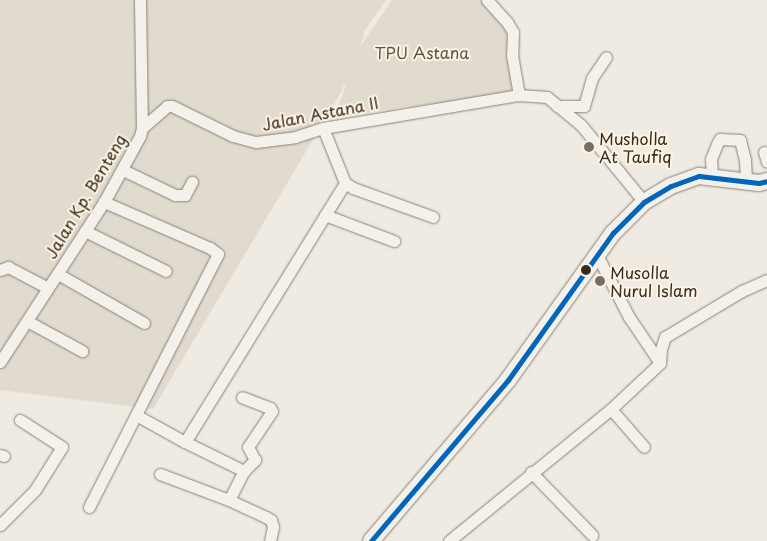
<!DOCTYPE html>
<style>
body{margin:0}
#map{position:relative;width:767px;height:541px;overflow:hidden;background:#efebe2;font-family:"Playpen Sans",sans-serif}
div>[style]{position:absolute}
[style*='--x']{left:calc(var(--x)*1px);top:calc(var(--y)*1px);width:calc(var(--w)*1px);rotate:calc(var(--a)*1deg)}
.green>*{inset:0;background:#e1dace}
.roads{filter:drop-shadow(0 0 1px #87827b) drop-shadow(0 0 1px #87827b)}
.street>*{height:11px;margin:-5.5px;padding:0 5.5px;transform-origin:5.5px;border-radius:5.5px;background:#f4f1ea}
.secondary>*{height:16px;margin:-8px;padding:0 8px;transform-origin:8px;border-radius:8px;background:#f4f1ea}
.bus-1>*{height:5px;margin:-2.5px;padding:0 2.5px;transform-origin:2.5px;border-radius:2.5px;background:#0065bd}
.dots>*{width:14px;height:14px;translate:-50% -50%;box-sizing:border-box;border:2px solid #fcf5e5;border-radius:50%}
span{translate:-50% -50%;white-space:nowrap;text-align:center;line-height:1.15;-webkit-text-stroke:4px #fcf5e5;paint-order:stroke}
.park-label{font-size:16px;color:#625346}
.street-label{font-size:16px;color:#3b2a1e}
.poi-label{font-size:16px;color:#3b2a1e}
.left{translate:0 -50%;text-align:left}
</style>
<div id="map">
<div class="green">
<i style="clip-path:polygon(0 0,386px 0,365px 30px,360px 47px,392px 0,481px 0,505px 26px,509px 45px,512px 91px,473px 99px,405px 107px,334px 118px,346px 85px,342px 87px,343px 89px,153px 409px,0 390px)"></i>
</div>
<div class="roads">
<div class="street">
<i style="--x:487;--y:0;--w:30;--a:48"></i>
<i style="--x:507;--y:22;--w:12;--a:59"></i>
<i style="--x:513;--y:32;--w:23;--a:92"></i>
<i style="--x:512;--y:55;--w:41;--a:80.1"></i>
<i style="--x:557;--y:106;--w:27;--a:0"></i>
<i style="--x:584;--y:106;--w:29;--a:-74"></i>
<i style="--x:592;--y:78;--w:25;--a:-56"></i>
<i style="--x:142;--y:128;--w:33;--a:-41"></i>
<i style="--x:167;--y:106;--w:5;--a:0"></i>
<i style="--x:172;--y:106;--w:68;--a:26.2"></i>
<i style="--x:233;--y:136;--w:24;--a:15"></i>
<i style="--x:256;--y:142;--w:39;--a:-7"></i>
<i style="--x:295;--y:137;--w:29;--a:-18"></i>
<i style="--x:323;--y:128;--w:199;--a:-9.6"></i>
<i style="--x:519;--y:95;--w:28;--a:4"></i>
<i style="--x:547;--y:97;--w:44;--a:39.5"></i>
<i style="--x:581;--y:125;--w:99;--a:50.7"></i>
<i style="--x:323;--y:128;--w:59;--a:68.2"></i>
<i style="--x:345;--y:183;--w:9;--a:32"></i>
<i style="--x:353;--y:188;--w:85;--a:19.9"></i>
<i style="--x:764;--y:152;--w:10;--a:73"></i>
<i style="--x:123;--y:170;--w:58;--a:25.7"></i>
<i style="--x:175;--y:195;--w:10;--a:0"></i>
<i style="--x:185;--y:195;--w:15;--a:-62"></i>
<i style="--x:712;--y:177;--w:18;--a:-93"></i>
<i style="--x:711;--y:159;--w:18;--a:-68"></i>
<i style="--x:718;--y:142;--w:4;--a:-56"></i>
<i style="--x:720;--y:139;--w:20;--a:3"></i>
<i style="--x:740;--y:140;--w:21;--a:76"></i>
<i style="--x:745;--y:160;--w:21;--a:87"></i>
<i style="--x:325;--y:215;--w:74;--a:20.6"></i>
<i style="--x:85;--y:231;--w:90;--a:26.3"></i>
<i style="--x:597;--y:255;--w:70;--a:62.7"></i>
<i style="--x:629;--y:317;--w:55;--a:56"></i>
<i style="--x:0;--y:270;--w:9;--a:-21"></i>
<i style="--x:8;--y:267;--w:45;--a:27.7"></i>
<i style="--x:58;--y:274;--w:99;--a:29.7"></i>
<i style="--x:27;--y:321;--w:63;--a:28.6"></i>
<i style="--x:0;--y:362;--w:191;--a:-57"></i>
<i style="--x:104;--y:202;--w:75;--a:-61.4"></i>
<i style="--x:140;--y:136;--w:8;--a:-76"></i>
<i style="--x:142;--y:128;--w:128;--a:-90.9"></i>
<i style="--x:611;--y:409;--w:50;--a:49"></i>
<i style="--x:136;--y:415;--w:56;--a:28.9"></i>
<i style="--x:185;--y:442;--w:66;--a:26.2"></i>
<i style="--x:185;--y:442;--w:304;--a:-58.3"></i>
<i style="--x:0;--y:455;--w:4;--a:14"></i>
<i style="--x:531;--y:472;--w:88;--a:45.9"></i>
<i style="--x:160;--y:474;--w:74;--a:20.6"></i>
<i style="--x:229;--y:500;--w:41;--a:24.7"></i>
<i style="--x:266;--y:517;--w:6;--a:31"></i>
<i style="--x:271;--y:520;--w:7;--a:74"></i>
<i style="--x:273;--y:527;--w:14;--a:102"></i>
<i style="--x:229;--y:500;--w:33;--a:-63"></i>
<i style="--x:244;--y:471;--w:16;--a:-45"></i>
<i style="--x:255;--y:460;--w:15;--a:-118"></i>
<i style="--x:248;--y:447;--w:43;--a:-56.3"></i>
<i style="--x:272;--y:411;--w:4;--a:-124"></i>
<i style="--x:270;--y:408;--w:30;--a:-159"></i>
<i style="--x:89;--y:507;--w:284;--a:-63"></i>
<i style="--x:218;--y:254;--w:10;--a:-143"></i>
<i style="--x:210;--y:248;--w:116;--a:-156.5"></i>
<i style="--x:0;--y:525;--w:49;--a:-45"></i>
<i style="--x:35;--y:490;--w:51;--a:-57.9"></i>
<i style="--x:62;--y:447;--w:50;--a:-147.3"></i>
<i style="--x:449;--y:541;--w:209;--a:-39.2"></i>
<i style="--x:611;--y:409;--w:67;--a:-43.2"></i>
<i style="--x:660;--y:363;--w:14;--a:-86"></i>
<i style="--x:661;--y:349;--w:13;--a:-72"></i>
<i style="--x:665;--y:337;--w:90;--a:-30.9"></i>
<i style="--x:742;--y:291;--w:27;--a:-24"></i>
</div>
<div class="secondary">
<i style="--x:371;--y:541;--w:211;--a:-49.6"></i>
<i style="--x:508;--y:380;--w:181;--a:-54.5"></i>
<i style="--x:613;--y:233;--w:44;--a:-45"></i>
<i style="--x:644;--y:202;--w:31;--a:-31"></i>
<i style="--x:671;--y:186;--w:30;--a:-20"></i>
<i style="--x:699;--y:176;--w:60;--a:6.7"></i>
<i style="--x:759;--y:183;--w:8;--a:-14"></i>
</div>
</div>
<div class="bus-1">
<i style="--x:371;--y:541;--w:211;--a:-49.6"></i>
<i style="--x:508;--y:380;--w:181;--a:-54.5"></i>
<i style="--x:613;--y:233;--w:44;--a:-45"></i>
<i style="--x:644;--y:202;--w:31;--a:-31"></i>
<i style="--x:671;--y:186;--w:30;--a:-20"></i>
<i style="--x:699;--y:176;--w:60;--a:6.7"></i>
<i style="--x:759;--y:183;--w:8;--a:-14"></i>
</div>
<div class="dots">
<i style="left:589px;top:147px;background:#7a6e63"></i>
<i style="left:586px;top:270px;background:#3b2a1e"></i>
<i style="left:600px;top:281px;background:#7a6e63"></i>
</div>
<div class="park-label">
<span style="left:422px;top:52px">TPU Astana</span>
</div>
<div class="street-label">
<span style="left:320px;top:113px;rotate:-11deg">Jalan Astana II</span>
<span style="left:85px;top:196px;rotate:-59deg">Jalan Kp. Benteng</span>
</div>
<div class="poi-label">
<span class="left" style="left:599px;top:147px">Musholla<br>At Taufiq</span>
<span class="left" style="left:610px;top:281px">Musolla<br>Nurul Islam</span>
</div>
</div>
